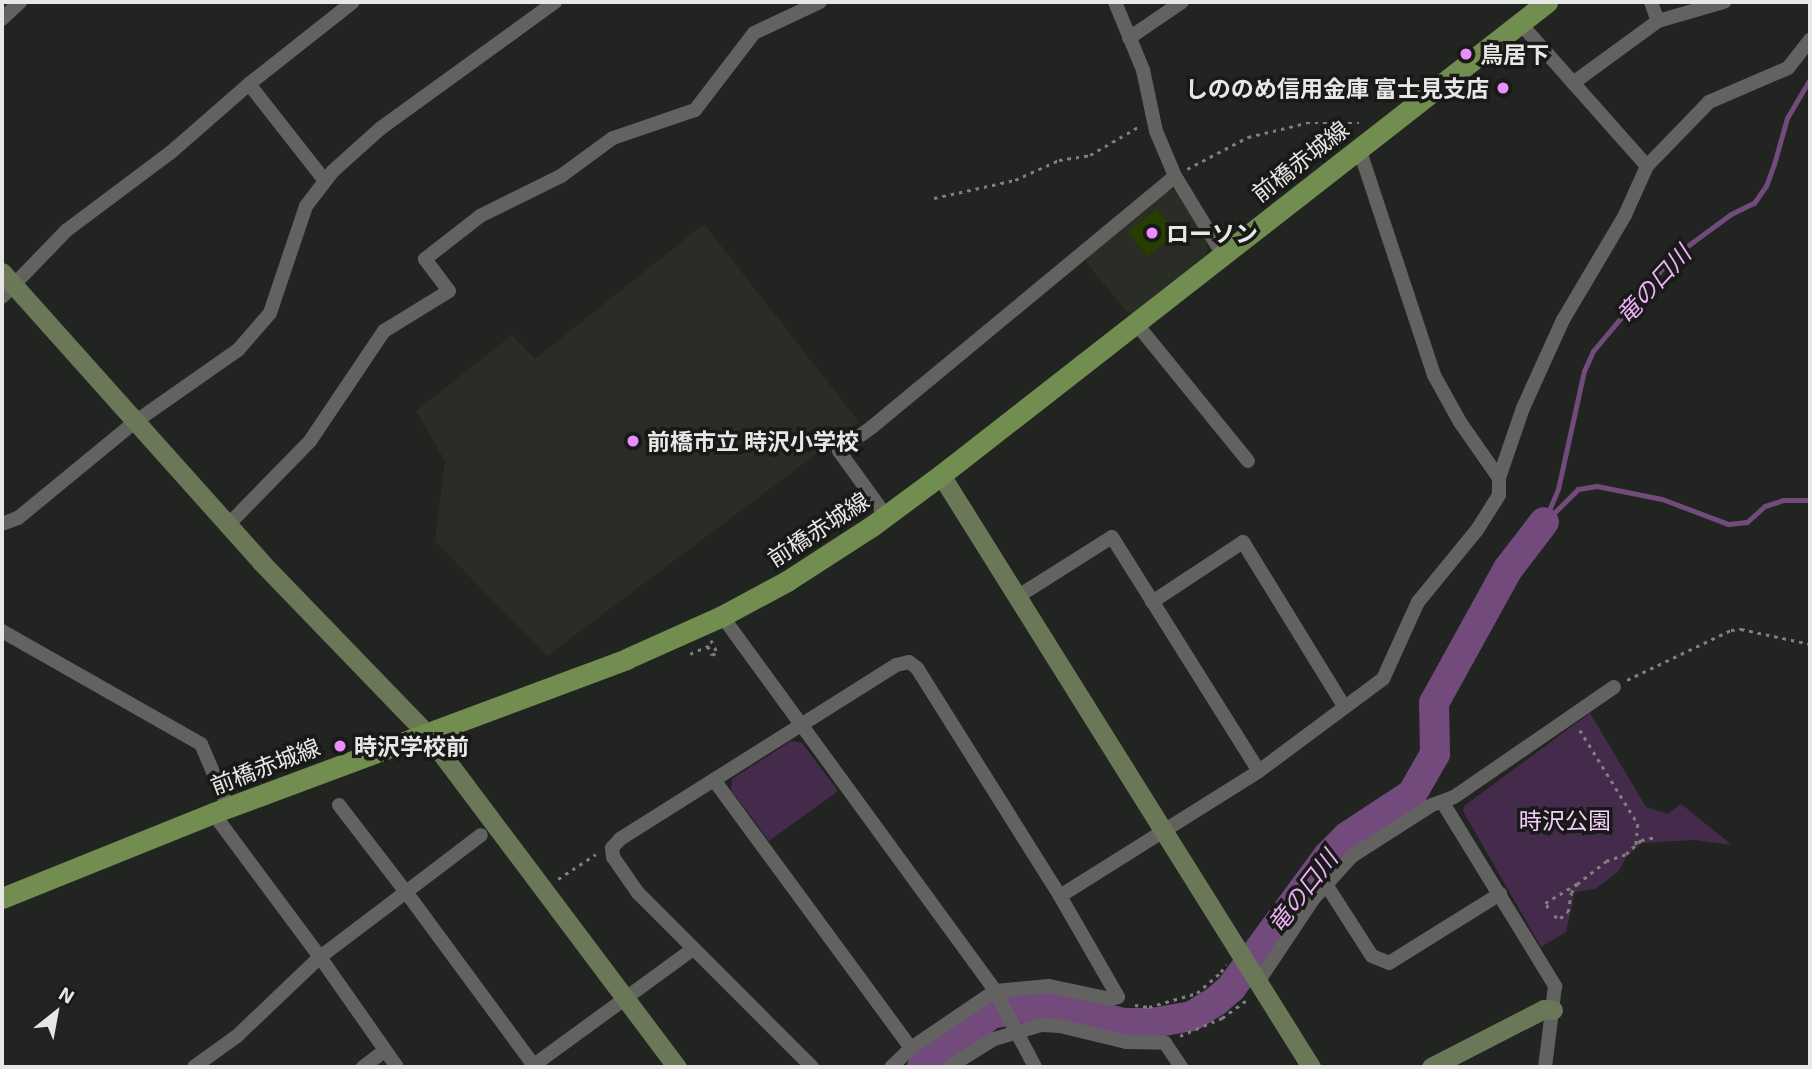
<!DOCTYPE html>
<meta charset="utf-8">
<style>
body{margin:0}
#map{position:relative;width:1812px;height:1069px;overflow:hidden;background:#222421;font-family:"Exo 2","Noto Sans JP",sans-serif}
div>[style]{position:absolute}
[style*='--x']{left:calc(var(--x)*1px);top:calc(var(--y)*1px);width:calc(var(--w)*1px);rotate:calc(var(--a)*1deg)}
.built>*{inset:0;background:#292d25}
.green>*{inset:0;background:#452b4b}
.stream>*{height:5px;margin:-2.5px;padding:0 2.5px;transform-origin:2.5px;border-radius:2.5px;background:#734a7c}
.river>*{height:30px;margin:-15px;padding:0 15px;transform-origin:15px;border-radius:15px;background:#734a7c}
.building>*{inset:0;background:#263f00;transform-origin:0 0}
.path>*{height:2.5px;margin-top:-1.25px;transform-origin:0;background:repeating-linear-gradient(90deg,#7e807d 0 3.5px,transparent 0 8.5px)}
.street>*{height:14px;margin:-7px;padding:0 7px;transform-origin:7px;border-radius:7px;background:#626360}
.secondary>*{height:19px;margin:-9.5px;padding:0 9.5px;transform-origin:9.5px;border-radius:9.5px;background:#6a7857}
.primary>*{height:21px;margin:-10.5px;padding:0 10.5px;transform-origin:10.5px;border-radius:10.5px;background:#718d4f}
.dots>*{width:19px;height:19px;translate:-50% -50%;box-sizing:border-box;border:4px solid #191a18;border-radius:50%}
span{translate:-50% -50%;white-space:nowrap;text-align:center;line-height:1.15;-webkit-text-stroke:7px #191a18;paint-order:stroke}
.poi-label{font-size:23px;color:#e7e8e6;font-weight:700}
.left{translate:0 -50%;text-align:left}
.right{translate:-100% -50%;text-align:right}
.street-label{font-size:23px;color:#e7e8e6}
.park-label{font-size:23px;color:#f3cefb}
.water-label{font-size:24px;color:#edaffa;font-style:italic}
.frame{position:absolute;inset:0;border:4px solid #e7e8e6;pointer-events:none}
.north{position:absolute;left:21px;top:978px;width:70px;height:70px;-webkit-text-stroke:5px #191a18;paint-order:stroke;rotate:31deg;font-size:19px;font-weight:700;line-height:28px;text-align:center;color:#e7e8e6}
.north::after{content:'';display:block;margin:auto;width:24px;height:32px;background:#e7e8e6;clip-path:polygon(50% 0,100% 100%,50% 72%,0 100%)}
</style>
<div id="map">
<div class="built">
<i style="clip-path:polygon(1167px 189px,1175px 190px,1207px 241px,1207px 254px,1132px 314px,1126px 311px,1086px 262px,1087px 254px)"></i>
<i style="clip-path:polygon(704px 224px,859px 422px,547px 656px,435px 541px,445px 461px,416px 411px,512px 335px,535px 359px)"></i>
</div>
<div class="green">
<i style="clip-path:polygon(1590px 713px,1646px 807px,1668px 814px,1681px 804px,1732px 845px,1694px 840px,1642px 843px,1627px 856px,1618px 872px,1595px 889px,1575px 892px,1566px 932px,1541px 947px,1463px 811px,1464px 806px)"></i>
<i style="clip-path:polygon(791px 741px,802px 743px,838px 791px,769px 841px,731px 790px,732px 779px)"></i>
</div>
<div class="stream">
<i style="--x:1547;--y:520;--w:44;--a:-45"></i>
<i style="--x:1578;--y:489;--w:19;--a:-9"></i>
<i style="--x:1597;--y:486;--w:66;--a:11.3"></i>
<i style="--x:1662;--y:499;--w:71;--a:20.7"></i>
<i style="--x:1728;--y:524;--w:19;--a:-6"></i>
<i style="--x:1747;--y:522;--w:24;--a:-42"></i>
<i style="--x:1765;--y:506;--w:19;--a:-18"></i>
<i style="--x:1783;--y:500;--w:27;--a:0"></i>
<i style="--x:1544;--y:522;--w:36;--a:-67"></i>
<i style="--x:1558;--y:489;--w:121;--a:-77.6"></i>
<i style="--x:1584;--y:371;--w:22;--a:-66"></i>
<i style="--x:1593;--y:351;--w:121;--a:-50"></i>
<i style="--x:1671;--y:258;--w:74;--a:-36.3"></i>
<i style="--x:1731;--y:214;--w:25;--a:-26"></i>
<i style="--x:1754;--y:203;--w:21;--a:-55"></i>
<i style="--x:1766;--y:186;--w:23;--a:-70"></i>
<i style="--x:1774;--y:164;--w:48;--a:-74.2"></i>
<i style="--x:1787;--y:118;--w:45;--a:-59.5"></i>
</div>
<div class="river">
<i style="--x:922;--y:1067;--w:87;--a:-37.5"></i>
<i style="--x:991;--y:1014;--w:33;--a:-11"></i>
<i style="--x:1023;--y:1008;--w:37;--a:0"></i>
<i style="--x:1060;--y:1008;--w:66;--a:13.2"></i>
<i style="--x:1124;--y:1023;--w:28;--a:0"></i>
<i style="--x:1152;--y:1023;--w:41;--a:-9.9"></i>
<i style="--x:1192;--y:1016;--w:28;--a:-32"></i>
<i style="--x:1216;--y:1001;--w:20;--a:-41"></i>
<i style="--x:1231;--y:988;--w:164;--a:-53.7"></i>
<i style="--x:1328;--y:856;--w:28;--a:-45"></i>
<i style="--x:1348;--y:836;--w:77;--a:-33.3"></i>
<i style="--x:1412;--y:794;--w:46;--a:-60.1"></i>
<i style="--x:1435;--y:754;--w:51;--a:-91.1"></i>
<i style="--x:1434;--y:703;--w:153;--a:-61.1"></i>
<i style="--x:1508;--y:569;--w:59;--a:-52.5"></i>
</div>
<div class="building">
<i style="left:1157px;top:209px;width:31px;height:37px;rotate:52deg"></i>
</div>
<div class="path">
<i style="--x:1187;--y:169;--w:69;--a:-27.7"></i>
<i style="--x:1248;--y:137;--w:60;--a:-13.6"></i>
<i style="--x:1306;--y:123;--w:53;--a:0"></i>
<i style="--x:934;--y:198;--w:83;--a:-12.5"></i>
<i style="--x:1015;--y:180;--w:48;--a:-24.4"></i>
<i style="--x:1059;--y:160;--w:31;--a:-9"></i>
<i style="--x:1090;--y:155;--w:56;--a:-30.3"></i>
<i style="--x:711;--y:640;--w:13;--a:63"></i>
<i style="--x:690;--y:654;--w:20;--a:-24"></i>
<i style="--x:708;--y:646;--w:10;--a:66"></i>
<i style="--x:712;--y:655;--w:6;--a:-31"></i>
<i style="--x:1627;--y:680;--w:115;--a:-25.7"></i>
<i style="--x:1731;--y:630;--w:10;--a:-6"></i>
<i style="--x:1741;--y:629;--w:71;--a:12.3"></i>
<i style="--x:1580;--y:730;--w:110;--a:58.3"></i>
<i style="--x:1638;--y:824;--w:21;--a:95"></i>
<i style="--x:558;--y:879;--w:45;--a:-33.3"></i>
<i style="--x:1548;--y:908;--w:6;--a:-121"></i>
<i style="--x:1545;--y:903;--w:37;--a:-31"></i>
<i style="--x:1577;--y:884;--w:37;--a:-38"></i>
<i style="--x:1606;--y:861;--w:21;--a:-19"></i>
<i style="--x:1626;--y:854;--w:21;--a:-43"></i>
<i style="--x:1641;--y:840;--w:16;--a:-11"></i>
<i style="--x:1554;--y:916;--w:6;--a:18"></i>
<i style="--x:1560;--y:918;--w:10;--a:-37"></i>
<i style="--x:1568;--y:912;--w:19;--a:-81"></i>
<i style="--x:1571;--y:893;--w:11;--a:-56"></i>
<i style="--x:1135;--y:1005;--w:14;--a:8"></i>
<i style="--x:1149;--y:1007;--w:50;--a:-16.3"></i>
<i style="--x:1197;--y:993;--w:32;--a:-41"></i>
<i style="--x:1221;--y:972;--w:9;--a:-58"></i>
<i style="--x:1180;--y:1036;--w:46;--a:-23.2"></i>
<i style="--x:1222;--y:1018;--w:31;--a:-36"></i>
</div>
<div class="street">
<i style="--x:1115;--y:2;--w:74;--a:67.6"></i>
<i style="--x:1143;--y:70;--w:62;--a:78"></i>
<i style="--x:1156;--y:131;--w:49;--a:67.1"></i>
<i style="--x:1175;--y:176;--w:92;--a:58.7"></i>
<i style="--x:1651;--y:2;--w:20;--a:70"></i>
<i style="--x:2;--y:19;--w:25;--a:-43"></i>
<i style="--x:1520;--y:23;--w:191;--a:48.4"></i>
<i style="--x:1129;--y:38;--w:64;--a:-34.2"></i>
<i style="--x:1573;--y:83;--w:105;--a:-36.1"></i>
<i style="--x:1658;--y:21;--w:69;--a:-16.1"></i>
<i style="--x:249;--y:84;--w:123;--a:51.9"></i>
<i style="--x:2;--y:297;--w:93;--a:-45.9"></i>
<i style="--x:67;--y:230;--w:129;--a:-36.8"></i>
<i style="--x:170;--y:153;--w:105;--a:-41.1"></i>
<i style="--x:249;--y:84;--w:132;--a:-38.3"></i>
<i style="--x:1135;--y:322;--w:179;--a:50.9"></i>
<i style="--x:1499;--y:478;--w:74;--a:-71.1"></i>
<i style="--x:1523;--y:408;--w:97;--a:-65.6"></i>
<i style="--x:1563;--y:320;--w:122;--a:-59.4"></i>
<i style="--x:1625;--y:215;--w:54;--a:-65.8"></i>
<i style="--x:1647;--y:166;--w:89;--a:-45.9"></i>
<i style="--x:1709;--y:102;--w:86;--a:-23.3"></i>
<i style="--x:1788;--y:68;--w:36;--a:-52"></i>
<i style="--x:886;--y:516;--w:80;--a:-125.9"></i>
<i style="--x:839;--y:451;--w:41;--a:-36"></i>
<i style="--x:872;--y:427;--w:393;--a:-39.6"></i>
<i style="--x:2;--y:524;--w:17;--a:-21"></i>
<i style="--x:18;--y:518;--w:151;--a:-39.4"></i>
<i style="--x:135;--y:422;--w:126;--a:-35"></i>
<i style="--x:238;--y:350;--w:49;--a:-49.1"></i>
<i style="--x:270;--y:313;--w:113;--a:-71.4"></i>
<i style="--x:306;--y:206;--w:44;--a:-52.4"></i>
<i style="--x:333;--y:171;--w:64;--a:-41.9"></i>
<i style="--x:381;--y:128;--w:215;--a:-35.9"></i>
<i style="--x:228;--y:525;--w:117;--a:-45.7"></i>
<i style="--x:310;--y:441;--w:133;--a:-56.1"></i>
<i style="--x:384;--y:331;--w:76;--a:-31.6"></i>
<i style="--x:449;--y:291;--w:40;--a:-127"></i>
<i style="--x:425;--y:259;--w:70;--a:-38"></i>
<i style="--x:480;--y:216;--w:90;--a:-26.3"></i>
<i style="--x:561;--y:176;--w:64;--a:-36.2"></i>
<i style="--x:613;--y:138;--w:87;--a:-18.9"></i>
<i style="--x:695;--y:110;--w:97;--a:-52.5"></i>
<i style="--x:754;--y:33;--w:73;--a:-25.2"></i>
<i style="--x:1017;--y:597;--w:112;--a:-32.3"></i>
<i style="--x:1112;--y:537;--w:276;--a:57.9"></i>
<i style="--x:1152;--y:602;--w:109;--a:-33.4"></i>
<i style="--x:1243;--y:542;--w:193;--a:58.4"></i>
<i style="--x:722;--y:616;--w:464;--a:53.9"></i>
<i style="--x:995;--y:991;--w:86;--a:62.2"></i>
<i style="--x:2;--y:631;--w:229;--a:29.6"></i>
<i style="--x:201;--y:744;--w:69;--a:66.8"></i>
<i style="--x:714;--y:780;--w:333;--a:53.7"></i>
<i style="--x:1443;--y:803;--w:215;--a:58.5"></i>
<i style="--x:1555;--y:986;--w:82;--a:97"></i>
<i style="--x:339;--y:805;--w:110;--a:52.4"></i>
<i style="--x:406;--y:892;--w:94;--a:-37.2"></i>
<i style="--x:213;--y:813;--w:179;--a:53.4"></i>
<i style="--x:320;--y:957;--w:134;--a:55"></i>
<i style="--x:1327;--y:886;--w:83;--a:57.3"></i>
<i style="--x:1372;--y:956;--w:18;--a:22"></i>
<i style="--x:1389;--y:963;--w:131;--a:-31.9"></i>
<i style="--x:1060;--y:896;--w:235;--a:-32.1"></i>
<i style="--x:1259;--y:771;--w:154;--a:-36.6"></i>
<i style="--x:1383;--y:679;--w:85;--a:-65.6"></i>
<i style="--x:1418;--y:602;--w:93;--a:-50.7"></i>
<i style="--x:1477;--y:530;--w:41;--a:-57.8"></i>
<i style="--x:1499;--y:495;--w:17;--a:-90"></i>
<i style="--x:1499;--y:478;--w:68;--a:-124.9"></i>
<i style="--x:1460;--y:422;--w:54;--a:-119"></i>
<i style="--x:1434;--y:375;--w:239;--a:-108.3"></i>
<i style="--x:1258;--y:982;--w:101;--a:-56.3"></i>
<i style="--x:1314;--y:898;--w:57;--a:-47.9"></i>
<i style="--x:1352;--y:856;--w:95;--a:-32.5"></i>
<i style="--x:1432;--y:805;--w:23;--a:-20"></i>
<i style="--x:1454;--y:797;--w:194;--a:-34.5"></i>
<i style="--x:534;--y:1065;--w:197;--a:-36.1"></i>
<i style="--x:194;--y:1067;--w:53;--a:-35.8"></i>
<i style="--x:237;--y:1036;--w:115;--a:-43.6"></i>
<i style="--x:320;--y:957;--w:108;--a:-37.1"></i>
<i style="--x:406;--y:892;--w:217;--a:53.6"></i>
<i style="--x:363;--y:1067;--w:26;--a:-37"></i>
<i style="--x:812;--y:1067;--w:246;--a:-135"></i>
<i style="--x:638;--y:893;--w:44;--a:-124.8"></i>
<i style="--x:613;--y:857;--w:9;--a:-96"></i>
<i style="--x:612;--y:848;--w:12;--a:-48"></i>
<i style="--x:620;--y:839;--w:326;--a:-32.2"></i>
<i style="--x:896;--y:665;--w:13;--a:-13"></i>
<i style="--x:909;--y:662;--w:10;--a:37"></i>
<i style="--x:917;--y:668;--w:269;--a:57.9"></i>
<i style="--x:1060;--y:896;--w:116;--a:60.1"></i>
<i style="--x:1118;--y:997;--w:7;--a:164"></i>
<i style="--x:1111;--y:999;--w:63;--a:-168.2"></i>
<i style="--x:1049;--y:986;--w:54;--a:174.7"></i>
<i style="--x:995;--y:991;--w:102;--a:145.8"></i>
<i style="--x:911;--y:1048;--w:28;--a:136"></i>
<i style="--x:949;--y:1067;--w:53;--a:-31.9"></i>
<i style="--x:994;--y:1039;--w:49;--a:-16.6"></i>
<i style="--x:1041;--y:1025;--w:19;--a:3"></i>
<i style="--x:1060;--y:1026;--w:68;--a:13.6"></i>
<i style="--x:1126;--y:1042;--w:39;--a:1"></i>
<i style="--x:1165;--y:1043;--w:29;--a:56"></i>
</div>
<div class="secondary">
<i style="--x:2;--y:272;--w:389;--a:48.2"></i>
<i style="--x:261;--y:562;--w:238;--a:46"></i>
<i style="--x:426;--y:733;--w:418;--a:53.1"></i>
<i style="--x:941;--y:475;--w:698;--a:57.99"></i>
<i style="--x:1431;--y:1067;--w:127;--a:-27.2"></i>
<i style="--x:1544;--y:1009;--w:9;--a:6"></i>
</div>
<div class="primary">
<i style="--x:2;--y:898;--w:227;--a:-21.9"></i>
<i style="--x:213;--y:813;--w:441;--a:-20.4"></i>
<i style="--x:626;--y:659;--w:105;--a:-24.1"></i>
<i style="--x:722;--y:616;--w:74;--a:-28.3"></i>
<i style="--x:787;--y:581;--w:101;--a:-32.9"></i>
<i style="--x:872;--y:526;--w:86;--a:-36.5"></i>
<i style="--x:941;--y:475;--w:769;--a:-37.97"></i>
</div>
<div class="dots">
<i style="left:1466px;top:54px;background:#ea8dfd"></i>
<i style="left:1503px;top:88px;background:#ea8dfd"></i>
<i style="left:1152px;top:233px;background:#ea8dfd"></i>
<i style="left:633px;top:441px;background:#ea8dfd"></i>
<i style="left:340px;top:746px;background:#ea8dfd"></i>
</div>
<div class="poi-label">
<span class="left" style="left:1480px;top:54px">鳥居下</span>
<span class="right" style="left:1489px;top:88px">しののめ信用金庫 富士見支店</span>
<span class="left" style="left:1166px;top:233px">ローソン</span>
<span class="left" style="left:647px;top:441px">前橋市立 時沢小学校</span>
<span class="left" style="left:354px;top:746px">時沢学校前</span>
</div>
<div class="street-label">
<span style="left:1300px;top:161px;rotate:-38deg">前橋赤城線</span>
<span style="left:818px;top:529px;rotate:-33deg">前橋赤城線</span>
<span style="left:265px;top:766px;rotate:-21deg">前橋赤城線</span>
</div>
<div class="park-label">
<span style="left:1565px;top:820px">時沢公園</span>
</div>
<div class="water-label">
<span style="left:1653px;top:284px;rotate:-47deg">竜の口川</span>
<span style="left:1302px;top:891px;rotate:-52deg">竜の口川</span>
</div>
<div class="frame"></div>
<div class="north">N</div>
</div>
